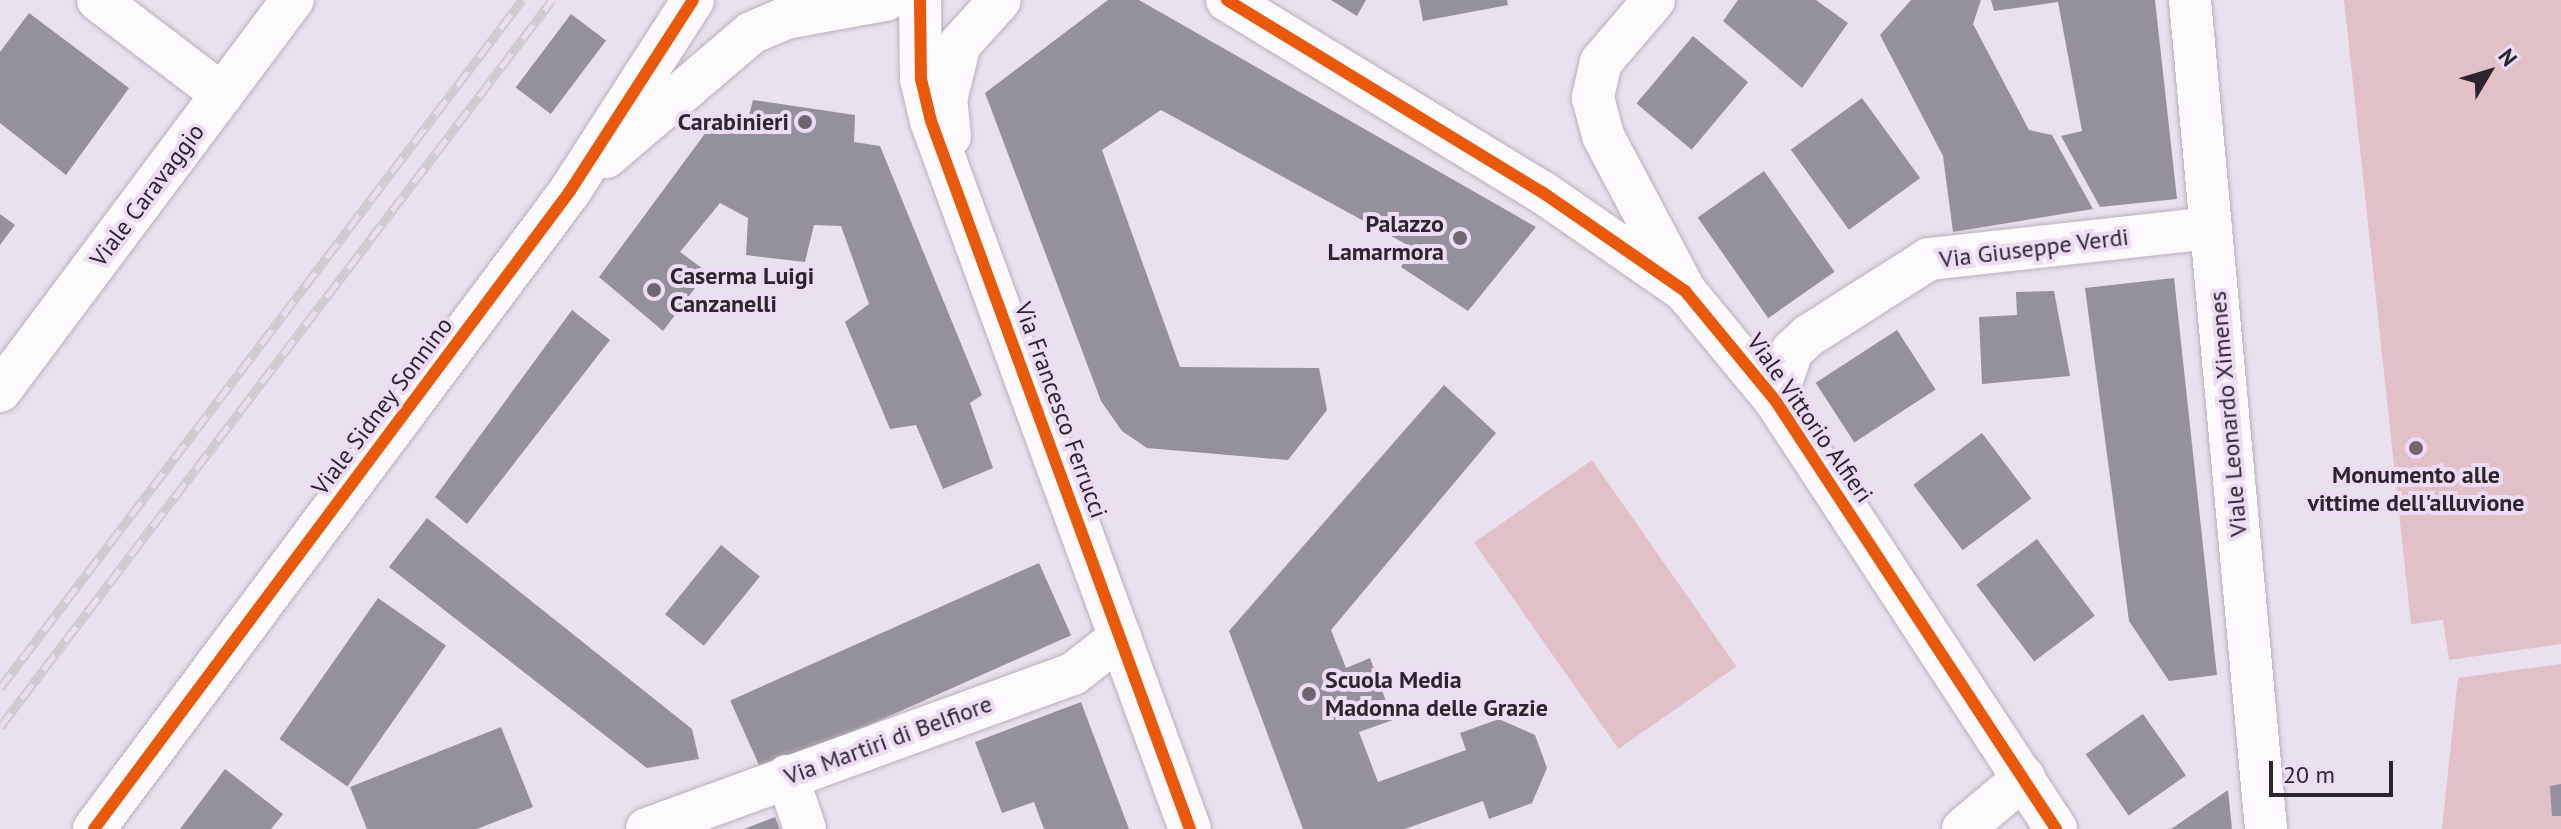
<!DOCTYPE html>
<style>
body{margin:0}
#map{position:relative;width:2561px;height:829px;overflow:hidden;background:#eae1ee;font-family:"PT Sans",sans-serif}
div>[style]{position:absolute}
[style*='--x']{left:calc(var(--x)*1px);top:calc(var(--y)*1px);width:calc(var(--w)*1px);rotate:calc(var(--a)*1deg)}
.green>*{inset:0;background:#e2c0c8;transform-origin:0 0}
.building>*{inset:0;background:#95919c;transform-origin:0 0}
.roads{filter:drop-shadow(0 0 2px #b7b1ba) drop-shadow(0 0 2px #b7b1ba)}
.minor>*{height:42px;margin:-21px;padding:0 21px;transform-origin:21px;border-radius:21px;background:#fcfafc}
.rail>*{height:9px;margin-top:-4.5px;transform-origin:0;background:repeating-linear-gradient(90deg,#eddcf3 0 18px,#cecbcf 0 36px);box-sizing:border-box;border-block:2px solid #cecbcf}
.cycleway>*{height:12px;margin:-6px;padding:0 6px;transform-origin:6px;border-radius:6px;background:#e8590c}
.dots>*{width:22px;height:22px;translate:-50% -50%;box-sizing:border-box;border:4px solid #eddcf3;border-radius:50%}
span{translate:-50% -50%;white-space:nowrap;text-align:center;line-height:1.15;-webkit-text-stroke:8px #eddcf3;paint-order:stroke}
.poi-label{font-size:24px;color:#2c252e;font-weight:700}
.right{translate:-100% -50%;text-align:right}
.left{translate:0 -50%;text-align:left}
.street-label{font-size:24px;color:#2c252e}
.north{position:absolute;left:2449px;top:32px;width:80px;height:80px;-webkit-text-stroke:6px #eddcf3;paint-order:stroke;rotate:52deg;font-size:22px;font-weight:700;line-height:32px;text-align:center;color:#2c252e}
.north::after{content:'';display:block;margin:auto;width:28px;height:36px;background:#2c252e;clip-path:polygon(50% 0,100% 100%,50% 72%,0 100%)}
.scale{position:absolute;left:2269px;top:761px;width:124px;height:36px;box-sizing:border-box;border:4px solid #2c252e;border-top:0;padding-left:10px;font-size:24px;line-height:28px;white-space:nowrap;color:#2c252e;-webkit-text-stroke:6px #eddcf3;paint-order:stroke}
</style>
<div id="map">
<div class="green">
<i style="clip-path:polygon(2344px 0,2561px 0,2561px 644px,2449px 660px,2443px 620px,2411px 624px)"></i>
<i style="left:1592px;top:460px;width:252px;height:144px;rotate:55deg"></i>
<i style="clip-path:polygon(2561px 664px,2561px 829px,2442px 829px,2458px 678px)"></i>
</div>
<div class="building">
<i style="clip-path:polygon(1108px 0,1139px 0,1536px 227px,1468px 311px,1401px 267px,1413px 248px,1161px 110px,1102px 150px,1180px 367px,1319px 368px,1327px 410px,1288px 460px,1147px 448px,1122px 431px,1101px 401px,985px 93px)"></i>
<i style="clip-path:polygon(1331px 0,1366px 0,1357px 16px)"></i>
<i style="clip-path:polygon(1419px 0,1507px 0,1508px 5px,1423px 21px)"></i>
<i style="clip-path:polygon(1738px 0,1816px 0,1848px 23px,1802px 88px,1723px 21px)"></i>
<i style="clip-path:polygon(1911px 0,1981px 0,1973px 24px,2029px 130px,2052px 135px,2093px 209px,1953px 232px,1943px 156px,1880px 35px)"></i>
<i style="clip-path:polygon(1991px 0,2155px 0,2177px 199px,2100px 207px,2061px 136px,2082px 131px,2058px 2px,1994px 11px)"></i>
<i style="clip-path:polygon(29px 13px,129px 88px,66px 175px,0 123px,0 52px)"></i>
<i style="left:571px;top:14px;width:44px;height:92px;rotate:37deg"></i>
<i style="left:1693px;top:36px;width:72px;height:88px;rotate:40deg"></i>
<i style="left:1862px;top:98px;width:99px;height:88px;rotate:54deg"></i>
<i style="clip-path:polygon(753px 100px,855px 115px,854px 142px,880px 146px,982px 395px,970px 403px,993px 468px,943px 489px,916px 425px,890px 429px,845px 322px,869px 304px,841px 226px,814px 225px,805px 262px,746px 255px,748px 218px,720px 203px,680px 252px,707px 272px,663px 331px,599px 277px,715px 120px,746px 127px)"></i>
<i style="left:1764px;top:171px;width:123px;height:81px;rotate:55deg"></i>
<i style="clip-path:polygon(0 214px,15px 225px,0 245px)"></i>
<i style="clip-path:polygon(2174px 278px,2217px 675px,2169px 681px,2129px 621px,2085px 288px)"></i>
<i style="clip-path:polygon(2054px 291px,2070px 376px,1982px 384px,1979px 317px,2017px 315px,2016px 292px)"></i>
<i style="clip-path:polygon(572px 310px,610px 340px,467px 524px,435px 497px)"></i>
<i style="left:1897px;top:330px;width:71px;height:97px;rotate:57deg"></i>
<i style="clip-path:polygon(1444px 385px,1496px 433px,1331px 630px,1346px 668px,1370px 658px,1393px 720px,1359px 732px,1378px 782px,1466px 750px,1460px 733px,1499px 719px,1535px 735px,1547px 768px,1532px 803px,1489px 819px,1483px 801px,1405px 829px,1303px 829px,1229px 631px)"></i>
<i style="left:1982px;top:433px;width:82px;height:86px;rotate:53deg"></i>
<i style="clip-path:polygon(427px 518px,692px 729px,699px 759px,647px 768px,389px 567px)"></i>
<i style="left:2037px;top:539px;width:96px;height:76px;rotate:53deg"></i>
<i style="left:721px;top:545px;width:50px;height:89px;rotate:39deg"></i>
<i style="left:1039px;top:563px;width:79px;height:338px;rotate:66deg"></i>
<i style="left:378px;top:598px;width:83px;height:172px;rotate:35deg"></i>
<i style="clip-path:polygon(1081px 702px,1129px 829px,1044px 829px,1034px 802px,1002px 813px,975px 742px)"></i>
<i style="left:2143px;top:714px;width:75px;height:70px;rotate:55deg"></i>
<i style="clip-path:polygon(501px 727px,533px 807px,477px 829px,367px 829px,350px 787px)"></i>
<i style="clip-path:polygon(225px 769px,283px 814px,271px 829px,180px 829px)"></i>
<i style="clip-path:polygon(2561px 784px,2561px 816px,2552px 816px,2550px 786px)"></i>
<i style="clip-path:polygon(2228px 790px,2232px 829px,2171px 829px)"></i>
<i style="clip-path:polygon(775px 817px,780px 829px,744px 829px)"></i>
</div>
<div class="roads">
<div class="minor">
<i style="--x:98;--y:0;--w:156;--a:37.2"></i>
<i style="--x:920;--y:0;--w:79;--a:89.3"></i>
<i style="--x:921;--y:79;--w:43;--a:76.6"></i>
<i style="--x:931;--y:121;--w:754;--a:69.91"></i>
<i style="--x:1227;--y:0;--w:369;--a:31.4"></i>
<i style="--x:1542;--y:192;--w:174;--a:34.7"></i>
<i style="--x:1685;--y:291;--w:141;--a:50.5"></i>
<i style="--x:1775;--y:400;--w:513;--a:56.77"></i>
<i style="--x:1654;--y:0;--w:82;--a:130.5"></i>
<i style="--x:1601;--y:62;--w:37;--a:103"></i>
<i style="--x:1593;--y:98;--w:39;--a:75"></i>
<i style="--x:1603;--y:136;--w:169;--a:62.1"></i>
<i style="--x:2190;--y:0;--w:832;--a:84.76"></i>
<i style="--x:950;--y:136;--w:36;--a:-96"></i>
<i style="--x:946;--y:100;--w:58;--a:-76"></i>
<i style="--x:960;--y:44;--w:59;--a:-47.7"></i>
<i style="--x:606;--y:157;--w:191;--a:-40.5"></i>
<i style="--x:751;--y:33;--w:38;--a:-23"></i>
<i style="--x:786;--y:18;--w:101;--a:-10.3"></i>
<i style="--x:0;--y:391;--w:489;--a:-53.2"></i>
<i style="--x:1775;--y:400;--w:52;--a:-70.9"></i>
<i style="--x:1792;--y:351;--w:22;--a:-43"></i>
<i style="--x:1808;--y:336;--w:143;--a:-32.5"></i>
<i style="--x:1929;--y:259;--w:284;--a:-6.3"></i>
<i style="--x:787;--y:776;--w:56;--a:71.2"></i>
<i style="--x:94;--y:829;--w:796;--a:-53.27"></i>
<i style="--x:570;--y:191;--w:227;--a:-57.2"></i>
<i style="--x:647;--y:829;--w:453;--a:-20"></i>
<i style="--x:1073;--y:674;--w:60;--a:-38.2"></i>
<i style="--x:1963;--y:829;--w:80;--a:-39.9"></i>
</div>
</div>
<div class="rail">
<i style="--x:0;--y:688;--w:864;--a:-52.81"></i>
<i style="--x:0;--y:727;--w:913;--a:-52.79"></i>
</div>
<div class="cycleway">
<i style="--x:920;--y:0;--w:79;--a:89.3"></i>
<i style="--x:921;--y:79;--w:43;--a:76.6"></i>
<i style="--x:931;--y:121;--w:754;--a:69.91"></i>
<i style="--x:1227;--y:0;--w:369;--a:31.4"></i>
<i style="--x:1542;--y:192;--w:174;--a:34.7"></i>
<i style="--x:1685;--y:291;--w:141;--a:50.5"></i>
<i style="--x:1775;--y:400;--w:513;--a:56.77"></i>
<i style="--x:94;--y:829;--w:796;--a:-53.27"></i>
<i style="--x:570;--y:191;--w:227;--a:-57.2"></i>
</div>
<div class="dots">
<i style="left:805px;top:122px;background:#6e6771"></i>
<i style="left:1460px;top:238px;background:#6e6771"></i>
<i style="left:654px;top:290px;background:#6e6771"></i>
<i style="left:2416px;top:448px;background:#6e6771"></i>
<i style="left:1309px;top:694px;background:#6e6771"></i>
</div>
<div class="poi-label">
<span class="right" style="left:789px;top:122px">Carabinieri</span>
<span class="right" style="left:1444px;top:238px">Palazzo<br>Lamarmora</span>
<span class="left" style="left:670px;top:290px">Caserma Luigi<br>Canzanelli</span>
<span style="left:2416px;top:489px">Monumento alle<br>vittime dell'alluvione</span>
<span class="left" style="left:1325px;top:694px">Scuola Media<br>Madonna delle Grazie</span>
</div>
<div class="street-label">
<span style="left:147px;top:195px;rotate:-53deg">Viale Caravaggio</span>
<span style="left:2034px;top:248px;rotate:-7deg">Via Giuseppe Verdi</span>
<span style="left:382px;top:406px;rotate:-53deg">Viale Sidney Sonnino</span>
<span style="left:1061px;top:410px;rotate:70deg">Via Francesco Ferrucci</span>
<span style="left:2228px;top:414px;rotate:-95deg">Viale Leonardo Ximenes</span>
<span style="left:1810px;top:418px;rotate:55deg">Viale Vittorio Alfieri</span>
<span style="left:888px;top:740px;rotate:-20deg">Via Martiri di Belfiore</span>
</div>
<div class="north">N</div>
<div class="scale">20 m</div>
</div>
